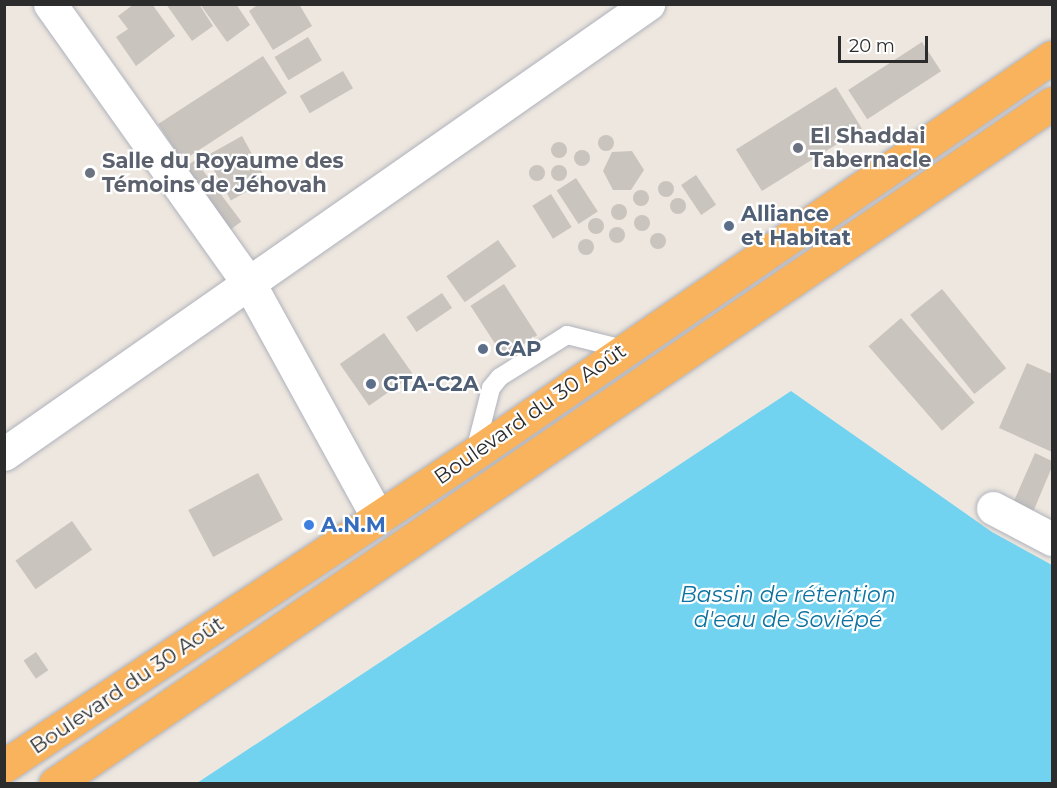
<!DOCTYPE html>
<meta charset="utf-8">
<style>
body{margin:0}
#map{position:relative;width:1057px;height:788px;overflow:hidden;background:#eee7df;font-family:Montserrat,sans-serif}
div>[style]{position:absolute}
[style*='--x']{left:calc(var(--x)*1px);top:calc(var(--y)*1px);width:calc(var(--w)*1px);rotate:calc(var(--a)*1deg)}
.water>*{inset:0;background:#72d3f0}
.building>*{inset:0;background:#c9c4be;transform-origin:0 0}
.round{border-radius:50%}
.roads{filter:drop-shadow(0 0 2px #afb2bc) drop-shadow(0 0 2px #afb2bc)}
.service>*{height:18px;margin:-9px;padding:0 9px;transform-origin:9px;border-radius:9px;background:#fff}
.minor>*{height:33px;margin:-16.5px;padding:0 16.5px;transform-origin:16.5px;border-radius:16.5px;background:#fff}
.trunk>*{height:33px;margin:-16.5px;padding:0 16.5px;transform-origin:16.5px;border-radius:16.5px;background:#f8b35c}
.dots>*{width:16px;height:16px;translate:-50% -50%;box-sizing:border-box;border:3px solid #fff;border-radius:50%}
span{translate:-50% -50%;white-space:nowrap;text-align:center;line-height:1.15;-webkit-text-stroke:4.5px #fff;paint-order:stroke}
.worship-label{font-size:21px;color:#5b616d;font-weight:700}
.left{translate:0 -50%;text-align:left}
.service-label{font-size:21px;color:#4e5e75;font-weight:700}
.street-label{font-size:21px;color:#2c2c2c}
.shop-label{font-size:21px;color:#366cbe;font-weight:700}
.water-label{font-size:22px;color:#0d72a0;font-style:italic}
.frame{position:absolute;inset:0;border:6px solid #2c2c2c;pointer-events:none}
.scale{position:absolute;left:838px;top:36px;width:90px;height:27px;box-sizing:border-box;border:3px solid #2c2c2c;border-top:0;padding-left:8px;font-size:18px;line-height:21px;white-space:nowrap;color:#2c2c2c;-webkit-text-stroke:4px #fff;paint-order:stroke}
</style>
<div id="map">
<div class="water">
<i style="clip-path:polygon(791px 391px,992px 532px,1052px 565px,1052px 783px,197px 783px)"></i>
</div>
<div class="building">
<i style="clip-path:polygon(134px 4px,152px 4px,175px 36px,136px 66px,116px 37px,128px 29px,118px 16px)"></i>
<i style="clip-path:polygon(166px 4px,199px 4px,213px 26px,192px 41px)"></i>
<i style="clip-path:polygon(200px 4px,236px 4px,250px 25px,227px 42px)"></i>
<i style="clip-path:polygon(259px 4px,299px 4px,312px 26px,273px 50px,249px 11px)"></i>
<i style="left:308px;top:37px;width:27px;height:39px;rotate:59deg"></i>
<i style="left:922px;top:42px;width:35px;height:88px;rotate:57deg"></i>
<i style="left:263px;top:56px;width:44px;height:125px;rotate:57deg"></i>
<i style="left:343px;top:71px;width:20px;height:50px;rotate:60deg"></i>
<i style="left:836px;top:87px;width:49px;height:118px;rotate:58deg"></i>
<i class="round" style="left:598px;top:135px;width:16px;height:16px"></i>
<i style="left:242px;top:136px;width:51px;height:41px;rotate:61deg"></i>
<i class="round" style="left:551px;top:142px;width:16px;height:16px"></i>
<i class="round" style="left:574px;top:150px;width:16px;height:16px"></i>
<i style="clip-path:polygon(632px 151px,644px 170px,631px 190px,613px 190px,603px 171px,612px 152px)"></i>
<i style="left:195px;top:160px;width:77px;height:24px;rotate:53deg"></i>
<i class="round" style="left:529px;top:165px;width:16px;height:16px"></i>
<i class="round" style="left:551px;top:165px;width:16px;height:16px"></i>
<i style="left:696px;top:175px;width:36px;height:18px;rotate:56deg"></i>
<i style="left:576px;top:178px;width:40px;height:23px;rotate:57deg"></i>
<i class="round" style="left:658px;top:181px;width:16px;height:16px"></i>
<i class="round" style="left:633px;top:190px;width:16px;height:16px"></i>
<i style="left:551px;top:194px;width:39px;height:22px;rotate:58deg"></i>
<i class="round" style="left:670px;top:198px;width:16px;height:16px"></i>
<i class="round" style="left:611px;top:204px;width:16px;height:16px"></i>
<i class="round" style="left:634px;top:215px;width:16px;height:16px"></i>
<i class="round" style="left:588px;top:218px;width:16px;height:16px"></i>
<i class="round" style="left:609px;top:227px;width:16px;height:16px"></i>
<i class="round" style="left:650px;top:233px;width:16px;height:16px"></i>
<i class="round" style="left:578px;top:239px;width:16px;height:16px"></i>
<i style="left:498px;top:240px;width:32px;height:63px;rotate:55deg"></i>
<i style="left:504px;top:284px;width:61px;height:40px;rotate:57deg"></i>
<i style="left:942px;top:289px;width:102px;height:41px;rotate:51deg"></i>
<i style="left:442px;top:293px;width:18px;height:43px;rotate:56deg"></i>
<i style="left:901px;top:318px;width:112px;height:43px;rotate:49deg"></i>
<i style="left:384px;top:333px;width:51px;height:54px;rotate:55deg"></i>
<i style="clip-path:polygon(1027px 363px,1052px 374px,1052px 452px,999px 428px)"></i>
<i style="clip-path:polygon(1035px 453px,1052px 461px,1052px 467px,1033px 512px,1013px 503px)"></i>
<i style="left:258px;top:473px;width:53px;height:79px;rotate:62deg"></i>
<i style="left:72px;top:521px;width:35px;height:69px;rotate:55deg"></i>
<i style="left:36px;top:652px;width:22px;height:15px;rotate:56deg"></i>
</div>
<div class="roads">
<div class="service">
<i style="--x:475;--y:451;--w:65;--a:-75.7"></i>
<i style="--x:491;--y:388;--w:14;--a:-51"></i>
<i style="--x:500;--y:377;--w:79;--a:-32.1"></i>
<i style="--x:567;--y:335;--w:58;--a:14"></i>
</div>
<div class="minor">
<i style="--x:50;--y:4;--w:345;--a:54.6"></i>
<i style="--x:250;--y:285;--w:266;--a:61.2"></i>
<i style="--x:4;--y:454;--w:786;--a:-34.94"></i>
<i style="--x:993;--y:508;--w:67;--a:27.7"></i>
</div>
<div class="trunk">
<i style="--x:4;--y:766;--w:564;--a:-33.58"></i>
<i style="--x:474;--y:454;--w:701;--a:-34.48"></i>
<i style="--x:55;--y:784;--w:1207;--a:-34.33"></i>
</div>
</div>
<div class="dots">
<i style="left:798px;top:148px;background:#6b7280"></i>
<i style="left:90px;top:173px;background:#6b7280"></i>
<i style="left:729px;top:226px;background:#5c6f8a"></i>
<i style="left:483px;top:349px;background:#5c6f8a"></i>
<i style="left:371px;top:384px;background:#5c6f8a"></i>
<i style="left:309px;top:525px;background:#3f7fe0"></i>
</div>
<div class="worship-label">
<span class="left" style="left:810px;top:148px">El Shaddai<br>Tabernacle</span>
<span class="left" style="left:102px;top:173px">Salle du Royaume des<br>Témoins de Jéhovah</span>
</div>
<div class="service-label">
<span class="left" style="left:741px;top:226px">Alliance<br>et Habitat</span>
<span class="left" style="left:495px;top:349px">CAP</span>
<span class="left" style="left:383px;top:384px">GTA-C2A</span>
</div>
<div class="street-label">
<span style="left:530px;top:414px;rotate:-35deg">Boulevard du 30 Août</span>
<span style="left:127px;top:685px;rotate:-34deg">Boulevard du 30 Août</span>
</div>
<div class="shop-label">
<span class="left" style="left:321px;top:525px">A.N.M</span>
</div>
<div class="water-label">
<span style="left:788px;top:607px">Bassin de rétention<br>d'eau de Soviépé</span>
</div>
<div class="frame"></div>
<div class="scale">20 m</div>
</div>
